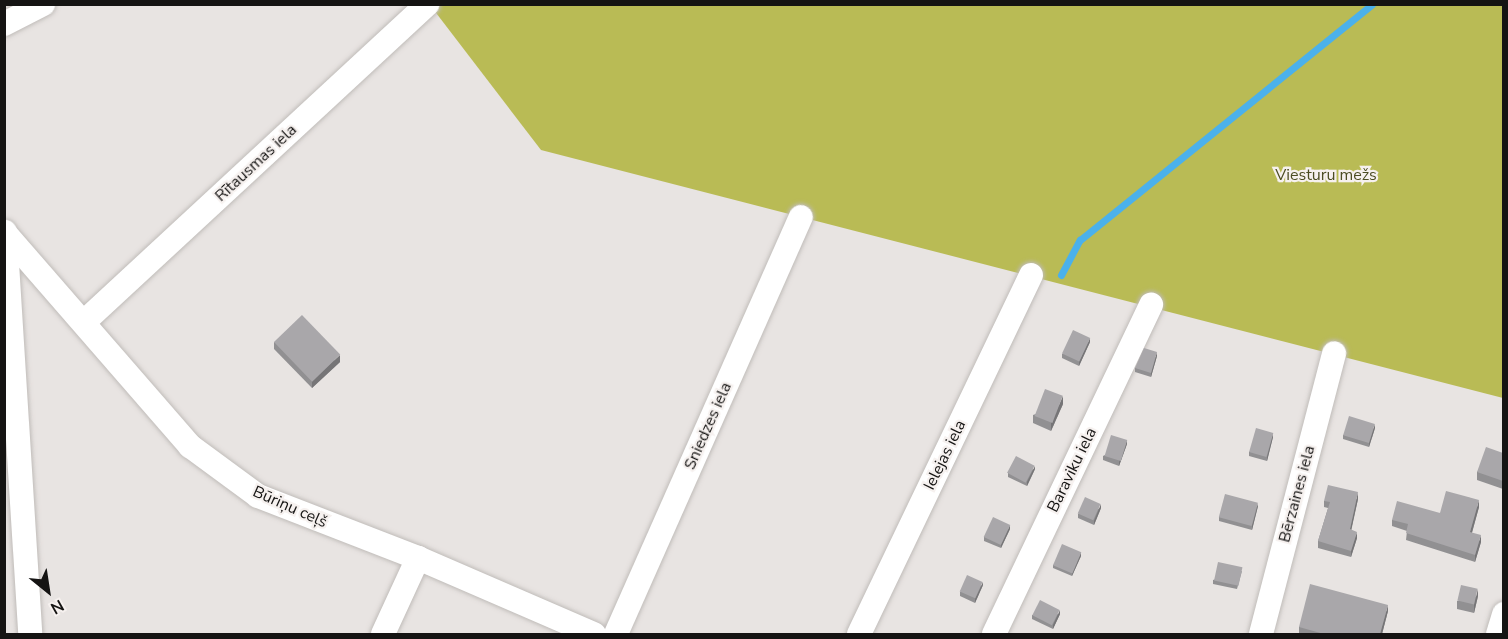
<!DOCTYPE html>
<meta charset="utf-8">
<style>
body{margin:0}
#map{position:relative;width:1508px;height:639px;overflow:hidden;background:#e8e4e2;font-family:"Nunito Sans",sans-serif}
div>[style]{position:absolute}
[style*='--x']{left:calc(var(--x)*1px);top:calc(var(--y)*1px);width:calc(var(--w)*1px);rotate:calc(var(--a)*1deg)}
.forest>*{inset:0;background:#b9bb55}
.stream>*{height:7px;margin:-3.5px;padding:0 3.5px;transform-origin:3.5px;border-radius:3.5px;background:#4bb1eb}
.roads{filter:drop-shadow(0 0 2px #c0bcb9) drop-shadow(0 0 2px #c0bcb9)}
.minor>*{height:24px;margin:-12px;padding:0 12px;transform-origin:12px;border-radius:12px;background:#fff}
.wall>*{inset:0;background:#919092}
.shaded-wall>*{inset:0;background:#767577}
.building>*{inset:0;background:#a9a7aa;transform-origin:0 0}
span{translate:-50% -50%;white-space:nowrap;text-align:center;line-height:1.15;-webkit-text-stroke:4.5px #f6f1ef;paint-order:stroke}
.street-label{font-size:16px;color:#151413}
.park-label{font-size:16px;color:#4c4d23}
.frame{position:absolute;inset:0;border:6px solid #151413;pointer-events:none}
.north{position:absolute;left:18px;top:561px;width:60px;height:60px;-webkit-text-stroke:4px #f6f1ef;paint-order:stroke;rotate:150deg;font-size:16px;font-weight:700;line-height:24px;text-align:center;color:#151413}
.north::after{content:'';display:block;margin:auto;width:21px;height:27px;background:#151413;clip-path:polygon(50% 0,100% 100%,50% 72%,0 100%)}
</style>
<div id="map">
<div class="forest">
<i style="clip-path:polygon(430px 5px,1503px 5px,1503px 398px,541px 150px)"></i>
</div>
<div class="stream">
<i style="--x:1061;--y:275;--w:40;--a:-62"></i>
<i style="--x:1080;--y:240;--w:375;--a:-38.9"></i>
</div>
<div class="roads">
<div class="minor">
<i style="--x:4;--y:24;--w:44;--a:-27.1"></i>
<i style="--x:4;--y:232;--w:284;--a:49"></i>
<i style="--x:190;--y:446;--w:84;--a:36.3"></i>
<i style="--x:258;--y:496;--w:172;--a:21.2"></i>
<i style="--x:418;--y:558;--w:192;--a:23.4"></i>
<i style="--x:5;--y:232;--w:403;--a:86.4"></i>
<i style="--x:84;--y:322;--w:468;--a:-42.8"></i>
<i style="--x:383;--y:634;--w:84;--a:-65.3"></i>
<i style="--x:616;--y:634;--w:456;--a:-66.1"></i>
<i style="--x:859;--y:634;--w:398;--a:-64.4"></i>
<i style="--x:994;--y:634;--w:365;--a:-64.5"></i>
<i style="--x:1261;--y:634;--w:290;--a:-75.4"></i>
<i style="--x:1498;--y:634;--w:21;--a:-73"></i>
</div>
</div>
<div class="wall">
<i style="clip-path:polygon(274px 342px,340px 362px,312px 388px,274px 349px)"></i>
<i style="clip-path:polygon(1090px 342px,1079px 366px,1062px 358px,1062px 354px)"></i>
<i style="clip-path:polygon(1157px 356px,1151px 377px,1135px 372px,1135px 368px)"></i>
<i style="clip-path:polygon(1063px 404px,1051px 431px,1033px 423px,1033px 415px)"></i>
<i style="clip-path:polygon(1375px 428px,1369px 447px,1343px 439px,1343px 435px)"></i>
<i style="clip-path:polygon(1273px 437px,1267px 461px,1249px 456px,1249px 452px)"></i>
<i style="clip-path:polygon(1127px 444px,1119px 466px,1103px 460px,1103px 456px)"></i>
<i style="clip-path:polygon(1503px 453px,1503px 489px,1477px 480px,1477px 472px)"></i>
<i style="clip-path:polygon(1035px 469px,1027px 486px,1008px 477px,1008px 473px)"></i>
<i style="clip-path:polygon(1358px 499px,1351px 530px,1357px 538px,1351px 557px,1318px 548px,1318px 541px,1328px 508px,1324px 507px,1324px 501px)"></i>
<i style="clip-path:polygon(1258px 506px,1252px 530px,1219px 521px,1219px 517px)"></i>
<i style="clip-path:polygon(1479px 507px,1472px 533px,1481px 542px,1475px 562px,1406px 540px,1407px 531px,1392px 526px,1392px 520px)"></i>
<i style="clip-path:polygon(1101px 508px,1094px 525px,1078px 518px,1078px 514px)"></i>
<i style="clip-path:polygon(1010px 529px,1001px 548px,984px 541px,984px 537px)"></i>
<i style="clip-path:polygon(1081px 556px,1072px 576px,1053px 568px,1053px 565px)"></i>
<i style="clip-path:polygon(1242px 571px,1237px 589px,1213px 584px,1213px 580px)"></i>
<i style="clip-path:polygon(983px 585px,975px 603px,960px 596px,960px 592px)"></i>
<i style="clip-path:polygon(1478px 596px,1474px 613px,1457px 609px,1457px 601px)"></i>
<i style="clip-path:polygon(1388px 611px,1382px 634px,1299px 634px,1299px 627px)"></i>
<i style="clip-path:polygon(1060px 614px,1053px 629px,1032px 619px,1032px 615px)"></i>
</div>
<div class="shaded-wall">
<i style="clip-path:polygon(1090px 338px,1090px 342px,1079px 366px,1079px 362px)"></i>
<i style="clip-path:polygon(1157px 352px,1157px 356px,1151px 377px,1151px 373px)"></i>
<i style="clip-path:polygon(340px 355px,340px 362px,312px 388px,312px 381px)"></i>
<i style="clip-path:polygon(1063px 396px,1063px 404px,1051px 431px,1051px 423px)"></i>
<i style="clip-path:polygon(1375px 424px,1375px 428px,1369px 447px,1369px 443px)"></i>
<i style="clip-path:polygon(1273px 433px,1273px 437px,1267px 461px,1267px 457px)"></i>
<i style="clip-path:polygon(1127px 440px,1127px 444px,1119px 466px,1119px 462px)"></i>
<i style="clip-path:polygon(1035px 466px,1035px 469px,1027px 486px,1027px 482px)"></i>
<i style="clip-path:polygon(1358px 492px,1358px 499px,1350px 536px,1350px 529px)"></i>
<i style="clip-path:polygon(1479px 500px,1479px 507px,1470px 539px,1470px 532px)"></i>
<i style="clip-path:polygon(1258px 503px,1258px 506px,1252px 530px,1252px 526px)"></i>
<i style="clip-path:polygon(1101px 504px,1101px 508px,1094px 525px,1094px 521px)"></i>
<i style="clip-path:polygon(1010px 525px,1010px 529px,1001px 548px,1001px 544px)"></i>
<i style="clip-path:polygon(1357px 532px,1357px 538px,1351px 557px,1351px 551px)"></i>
<i style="clip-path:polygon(1481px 535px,1481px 542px,1475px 562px,1475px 555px)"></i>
<i style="clip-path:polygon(1081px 552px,1081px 556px,1072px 576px,1072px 573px)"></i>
<i style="clip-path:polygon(983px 582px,983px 585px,975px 603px,975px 599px)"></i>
<i style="clip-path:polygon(1478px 589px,1478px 596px,1474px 613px,1474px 605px)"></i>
<i style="clip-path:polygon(1388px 605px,1388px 611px,1382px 634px,1380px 634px)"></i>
<i style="clip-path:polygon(1060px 610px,1060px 614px,1053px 629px,1053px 625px)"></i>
</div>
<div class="building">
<i style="left:302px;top:315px;width:55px;height:39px;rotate:46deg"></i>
<i style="left:1073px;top:330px;width:19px;height:26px;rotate:25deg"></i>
<i style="clip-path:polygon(1144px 348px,1157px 352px,1151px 373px,1135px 368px)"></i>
<i style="left:1045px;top:389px;width:19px;height:29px;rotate:21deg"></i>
<i style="left:1349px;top:416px;width:27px;height:20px;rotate:17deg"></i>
<i style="left:1256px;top:428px;width:18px;height:25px;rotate:16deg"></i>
<i style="left:1111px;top:435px;width:17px;height:22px;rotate:17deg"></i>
<i style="clip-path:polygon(1486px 447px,1503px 453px,1503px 481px,1477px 472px)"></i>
<i style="left:1016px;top:456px;width:21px;height:19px;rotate:28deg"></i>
<i style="clip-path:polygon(1328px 485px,1358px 492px,1350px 529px,1357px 532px,1351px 551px,1318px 541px,1330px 502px,1324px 501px)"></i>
<i style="clip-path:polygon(1446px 491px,1479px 500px,1470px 532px,1481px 535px,1475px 555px,1406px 533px,1408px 524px,1392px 520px,1397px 501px,1440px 513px)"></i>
<i style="left:1225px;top:494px;width:34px;height:24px;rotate:15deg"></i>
<i style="left:1085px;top:497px;width:17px;height:18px;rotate:24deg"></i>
<i style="left:993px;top:517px;width:19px;height:22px;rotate:25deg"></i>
<i style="left:1062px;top:544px;width:21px;height:23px;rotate:23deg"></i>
<i style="left:1218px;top:562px;width:25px;height:19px;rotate:12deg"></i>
<i style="left:967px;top:575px;width:17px;height:18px;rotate:24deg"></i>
<i style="clip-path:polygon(1310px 584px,1388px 605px,1380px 634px,1324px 634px,1299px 627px)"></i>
<i style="left:1461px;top:585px;width:17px;height:16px;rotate:13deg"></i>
<i style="left:1040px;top:600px;width:22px;height:17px;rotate:27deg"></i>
</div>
<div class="street-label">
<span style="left:256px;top:163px;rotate:-43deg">Rītausmas iela</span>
<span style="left:708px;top:426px;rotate:-66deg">Sniedzes iela</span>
<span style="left:945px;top:455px;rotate:-64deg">Ielejas iela</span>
<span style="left:1072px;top:470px;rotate:-64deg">Baraviku iela</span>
<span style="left:1297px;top:494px;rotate:-75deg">Bērzaines iela</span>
<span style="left:290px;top:507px;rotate:24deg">Būriņu ceļš</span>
</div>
<div class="park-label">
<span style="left:1326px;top:175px">Viesturu mežs</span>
</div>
<div class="frame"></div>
<div class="north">N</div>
</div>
